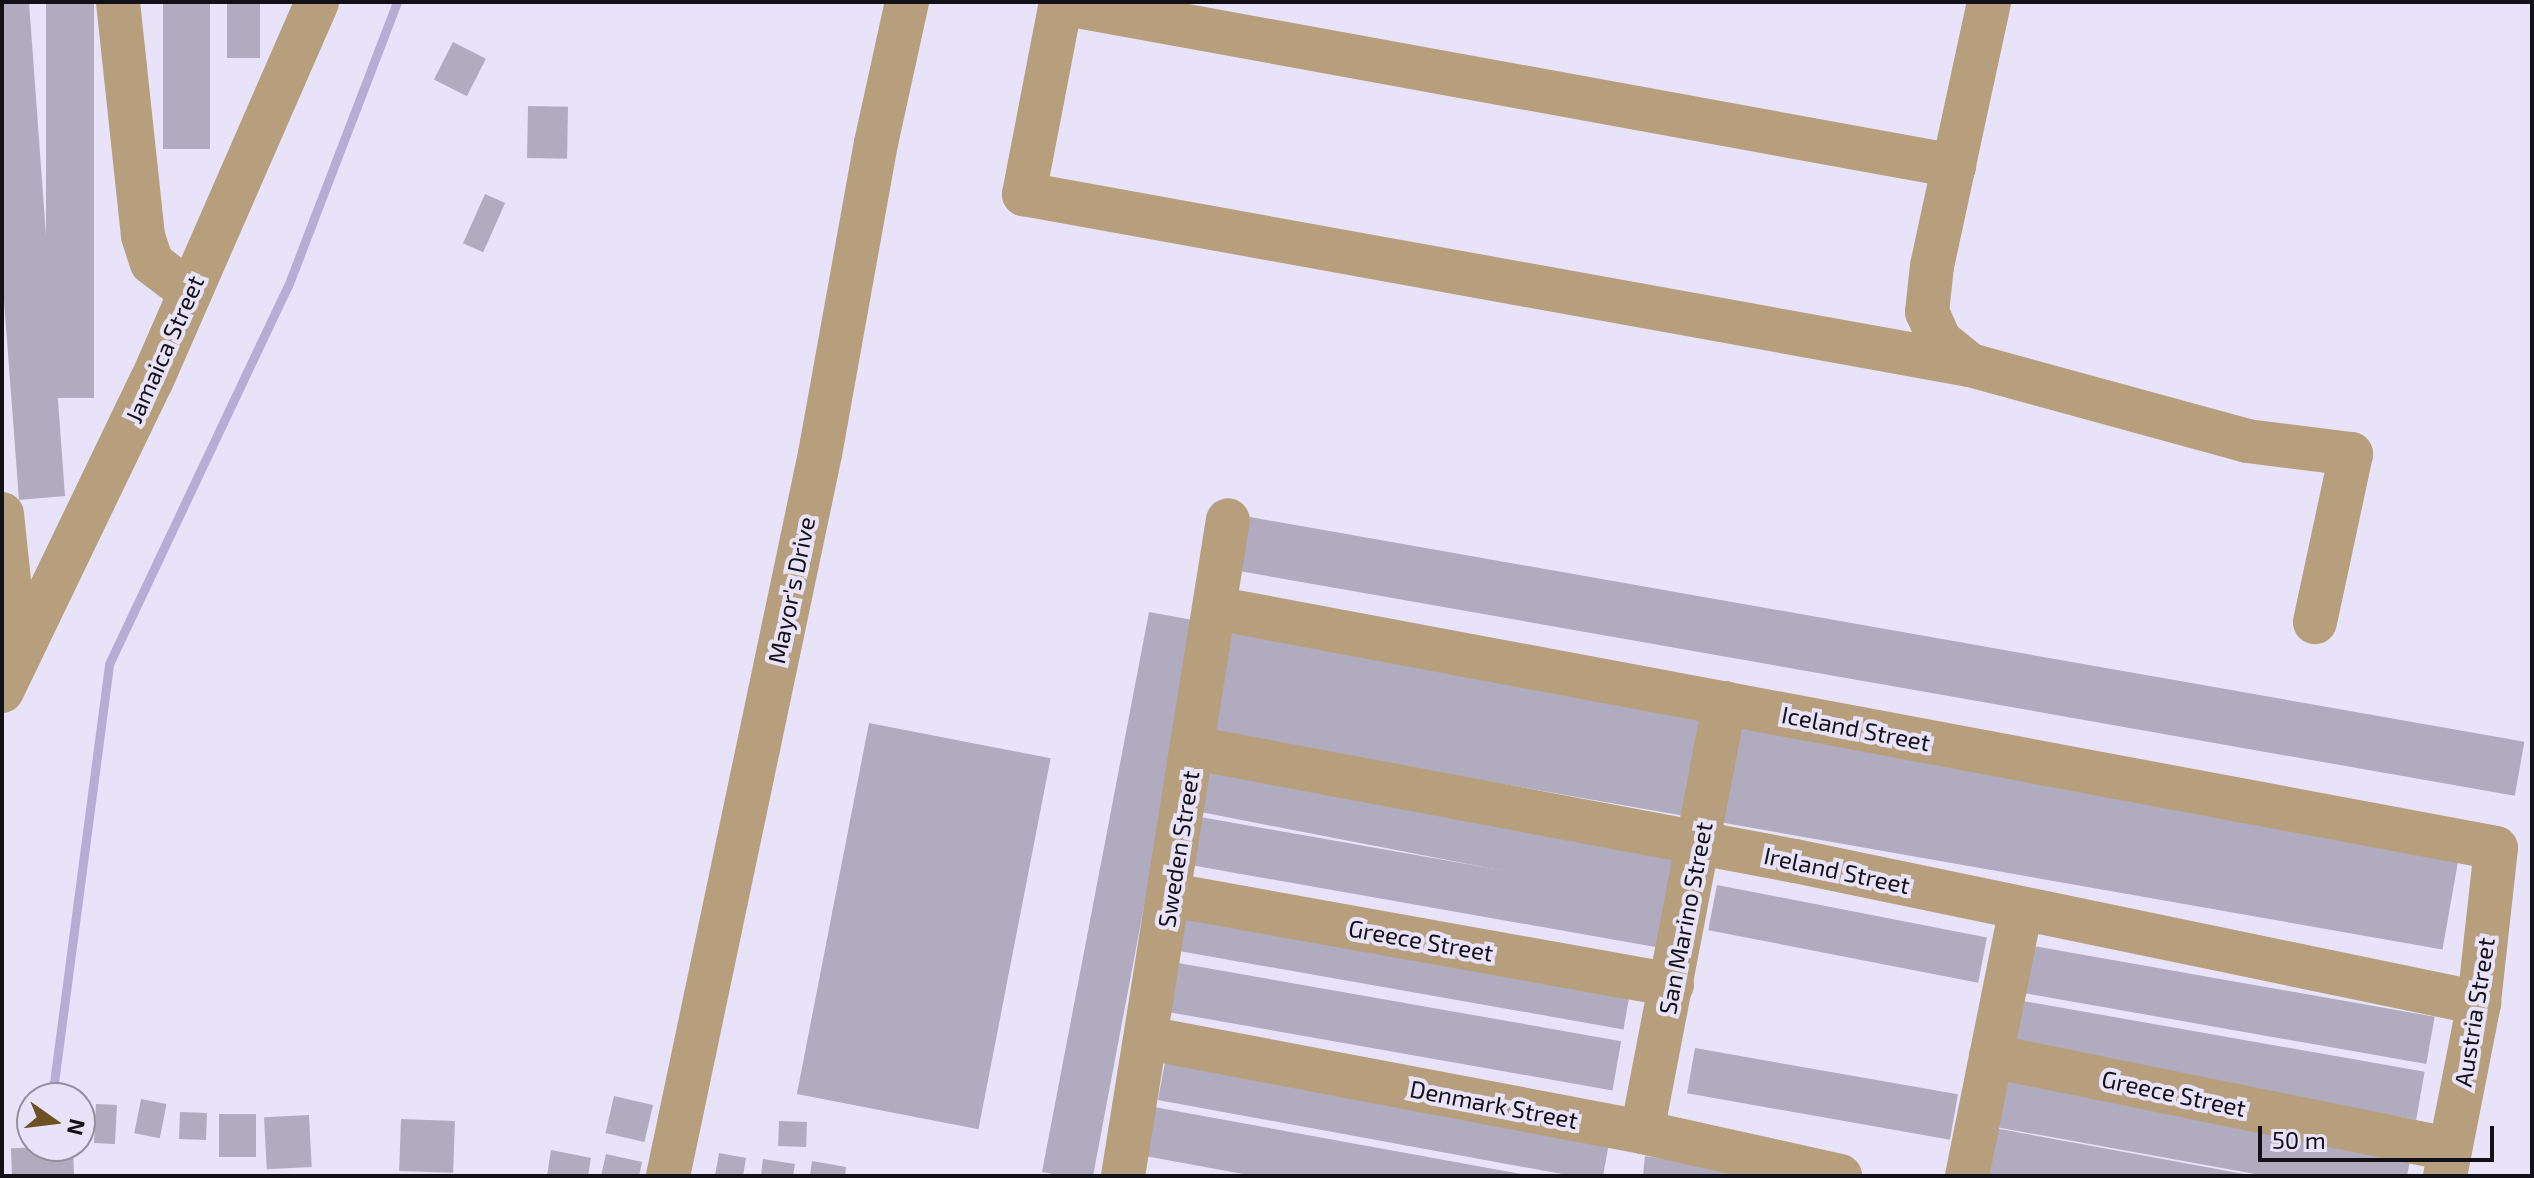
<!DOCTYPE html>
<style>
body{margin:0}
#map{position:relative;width:2534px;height:1178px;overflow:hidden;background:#e8e3f8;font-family:"Exo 2",sans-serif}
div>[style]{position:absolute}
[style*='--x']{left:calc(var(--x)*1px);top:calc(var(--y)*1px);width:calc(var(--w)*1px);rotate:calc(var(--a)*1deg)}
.stream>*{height:9px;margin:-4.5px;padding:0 4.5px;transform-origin:4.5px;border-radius:4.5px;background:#b7acd4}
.building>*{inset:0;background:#b0abbe;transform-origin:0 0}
.minor>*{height:44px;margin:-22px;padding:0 22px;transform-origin:22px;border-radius:22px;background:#b79f7e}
span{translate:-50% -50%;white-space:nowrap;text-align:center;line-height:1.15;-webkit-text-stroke:8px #e8e3f8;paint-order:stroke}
.street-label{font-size:24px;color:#131118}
.frame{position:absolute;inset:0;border:4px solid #131118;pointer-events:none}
.north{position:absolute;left:16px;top:1082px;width:80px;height:80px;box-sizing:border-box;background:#e8e3f8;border:2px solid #938f9e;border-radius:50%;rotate:104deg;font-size:22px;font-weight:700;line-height:32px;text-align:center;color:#131118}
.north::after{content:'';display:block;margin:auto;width:28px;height:36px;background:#6d5024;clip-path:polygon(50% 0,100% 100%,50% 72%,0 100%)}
.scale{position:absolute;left:2258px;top:1126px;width:236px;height:36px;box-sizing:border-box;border:4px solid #131118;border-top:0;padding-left:10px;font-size:24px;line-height:28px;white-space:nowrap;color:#131118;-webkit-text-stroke:6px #e8e3f8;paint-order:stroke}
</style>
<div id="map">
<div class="stream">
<i style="--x:52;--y:1098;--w:438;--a:-82.5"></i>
<i style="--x:109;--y:664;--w:418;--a:-64.7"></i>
<i style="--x:288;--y:286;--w:304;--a:-69"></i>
</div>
<div class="building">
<i style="clip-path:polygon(2px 2px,29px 2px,65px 496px,19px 500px,2px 274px)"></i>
<i style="left:46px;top:2px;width:48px;height:396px"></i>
<i style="left:163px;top:2px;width:47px;height:147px"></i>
<i style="left:227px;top:2px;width:33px;height:56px"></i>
<i style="left:453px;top:42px;width:37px;height:42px;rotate:27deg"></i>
<i style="left:528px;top:106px;width:40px;height:52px;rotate:1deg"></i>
<i style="left:485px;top:194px;width:22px;height:54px;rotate:24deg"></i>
<i style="left:1250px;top:517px;width:1294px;height:55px;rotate:10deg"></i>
<i style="clip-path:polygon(1149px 612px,1198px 621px,1093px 1176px,1065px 1176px,1042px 1172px)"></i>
<i style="left:1230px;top:616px;width:1252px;height:118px;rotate:10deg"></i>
<i style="left:869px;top:723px;width:185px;height:378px;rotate:11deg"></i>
<i style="left:1200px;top:762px;width:489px;height:49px;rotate:11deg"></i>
<i style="left:1189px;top:815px;width:488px;height:49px;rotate:10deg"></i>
<i style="left:1717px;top:885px;width:275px;height:46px;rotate:11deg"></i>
<i style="left:1189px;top:902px;width:450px;height:50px;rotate:10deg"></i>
<i style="left:2022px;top:944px;width:419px;height:48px;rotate:10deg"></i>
<i style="left:1178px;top:963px;width:450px;height:50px;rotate:10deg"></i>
<i style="left:2012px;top:999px;width:419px;height:49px;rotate:10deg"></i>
<i style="left:1695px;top:1048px;width:267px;height:46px;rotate:10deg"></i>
<i style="clip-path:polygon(1167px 1051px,1611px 1132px,1603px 1176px,1573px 1176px,1158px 1100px)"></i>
<i style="clip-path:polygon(1998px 1079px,2411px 1155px,2407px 1176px,2266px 1176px,1990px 1126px)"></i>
<i style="left:614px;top:1096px;width:40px;height:38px;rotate:13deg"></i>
<i style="left:141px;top:1099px;width:26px;height:35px;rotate:11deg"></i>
<i style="left:96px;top:1104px;width:21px;height:39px;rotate:3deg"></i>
<i style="clip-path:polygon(1154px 1107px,1521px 1174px,1521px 1176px,1254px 1176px,1145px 1156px)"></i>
<i style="left:180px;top:1112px;width:27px;height:27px;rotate:2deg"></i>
<i style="left:219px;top:1114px;width:37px;height:43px"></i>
<i style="left:309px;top:1115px;width:52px;height:45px;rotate:87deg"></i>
<i style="left:401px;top:1119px;width:54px;height:52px;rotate:2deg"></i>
<i style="left:779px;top:1121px;width:28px;height:25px;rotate:2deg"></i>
<i style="clip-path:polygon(1989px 1127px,2244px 1174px,2244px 1176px,1991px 1176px,1981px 1174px)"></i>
<i style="left:73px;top:1146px;width:30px;height:62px;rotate:88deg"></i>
<i style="clip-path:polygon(551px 1150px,591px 1158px,588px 1176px,547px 1176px)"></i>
<i style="clip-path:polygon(719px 1153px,746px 1158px,743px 1176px,715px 1176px)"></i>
<i style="clip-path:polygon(606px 1154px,642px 1162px,639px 1176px,601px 1176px)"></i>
<i style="clip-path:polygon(1645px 1156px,1766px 1174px,1766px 1176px,1643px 1176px)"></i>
<i style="clip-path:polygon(763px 1159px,795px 1164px,793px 1176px,761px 1176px)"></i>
<i style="clip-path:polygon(812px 1161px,846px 1167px,845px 1176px,810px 1176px)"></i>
</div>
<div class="minor">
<i style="--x:118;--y:2;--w:235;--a:83.9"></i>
<i style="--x:143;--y:236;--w:28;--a:72"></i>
<i style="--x:152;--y:263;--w:48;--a:37.3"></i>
<i style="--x:1061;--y:2;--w:196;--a:100.9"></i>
<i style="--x:1024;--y:194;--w:961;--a:10.25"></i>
<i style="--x:1970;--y:365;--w:287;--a:15.3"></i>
<i style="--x:2247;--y:441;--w:105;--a:7.1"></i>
<i style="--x:2351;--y:454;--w:172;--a:102.1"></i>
<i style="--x:1061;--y:3;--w:908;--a:10.34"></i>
<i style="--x:1970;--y:365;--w:38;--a:-141"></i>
<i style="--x:1940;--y:341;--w:32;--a:-114"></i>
<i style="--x:1927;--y:312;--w:46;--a:-83.8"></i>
<i style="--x:1932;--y:266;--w:270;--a:-77.8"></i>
<i style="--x:2;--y:514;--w:144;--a:84"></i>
<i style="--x:1215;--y:608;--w:1303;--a:10.61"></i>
<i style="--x:2496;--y:848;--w:156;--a:96.3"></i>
<i style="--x:2479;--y:1003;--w:176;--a:101.1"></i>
<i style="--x:2;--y:691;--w:345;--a:-64.3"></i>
<i style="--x:152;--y:380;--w:412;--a:-66.4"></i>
<i style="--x:1194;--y:748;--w:612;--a:10.65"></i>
<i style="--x:1795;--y:861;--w:699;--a:11.73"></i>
<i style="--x:1171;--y:895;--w:509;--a:10.18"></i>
<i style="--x:1147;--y:1038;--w:504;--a:10.75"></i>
<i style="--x:1642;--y:1132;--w:203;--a:12.5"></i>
<i style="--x:1991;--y:1056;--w:468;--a:11.5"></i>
<i style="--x:1642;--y:1132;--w:437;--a:-79.1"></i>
<i style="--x:668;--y:1176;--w:738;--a:-78.11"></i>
<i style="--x:820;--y:454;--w:316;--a:-79.8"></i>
<i style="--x:876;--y:143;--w:144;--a:-77.6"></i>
<i style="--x:1123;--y:1176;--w:664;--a:-80.91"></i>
<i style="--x:1967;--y:1176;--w:272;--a:-78.6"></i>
</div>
<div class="street-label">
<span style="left:164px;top:349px;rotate:-66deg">Jamaica Street</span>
<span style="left:791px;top:590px;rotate:-78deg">Mayor's Drive</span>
<span style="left:1856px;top:728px;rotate:11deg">Iceland Street</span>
<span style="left:1178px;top:849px;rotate:-81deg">Sweden Street</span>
<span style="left:1837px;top:870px;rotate:12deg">Ireland Street</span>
<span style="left:1685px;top:918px;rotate:-79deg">San Marino Street</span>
<span style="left:1421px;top:940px;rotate:10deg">Greece Street</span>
<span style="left:2474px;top:1012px;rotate:-81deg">Austria Street</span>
<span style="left:2174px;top:1093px;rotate:12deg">Greece Street</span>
<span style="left:1494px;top:1104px;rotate:11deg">Denmark Street</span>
</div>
<div class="frame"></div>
<div class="north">N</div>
<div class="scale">50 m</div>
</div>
